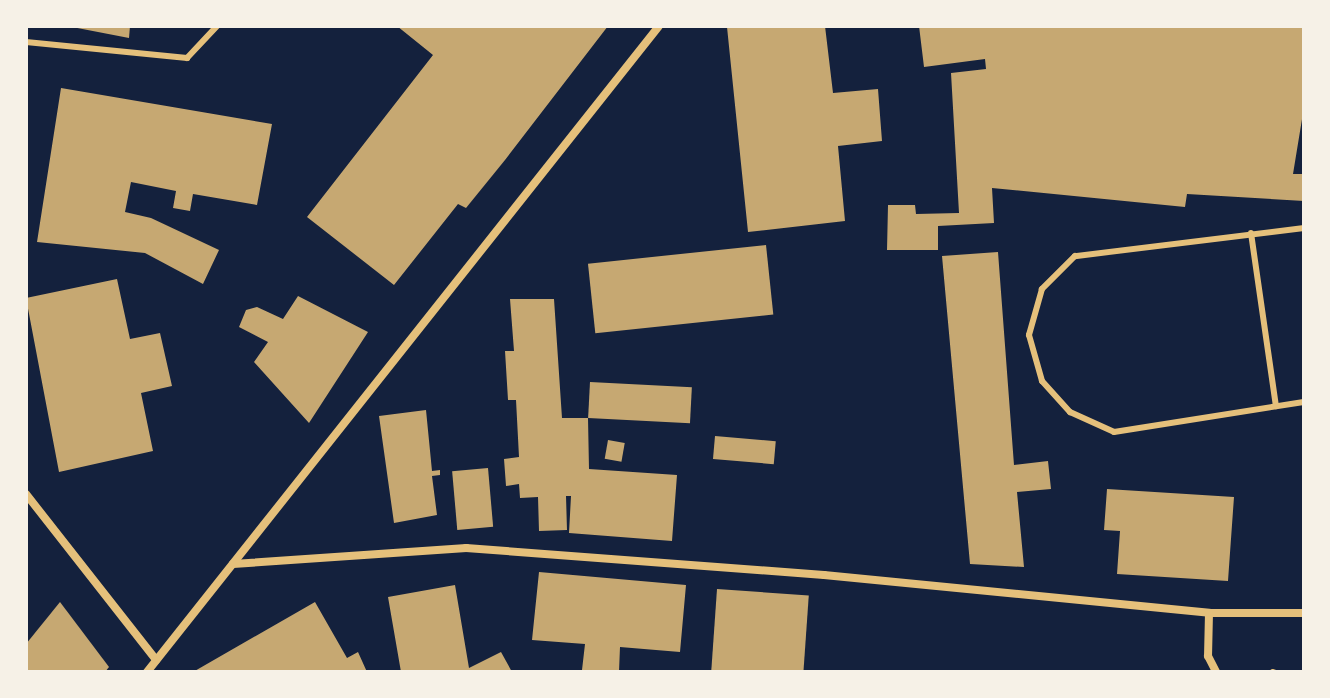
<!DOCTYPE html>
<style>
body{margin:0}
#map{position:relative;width:1330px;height:698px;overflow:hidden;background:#14213d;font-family:"Zilla Slab",serif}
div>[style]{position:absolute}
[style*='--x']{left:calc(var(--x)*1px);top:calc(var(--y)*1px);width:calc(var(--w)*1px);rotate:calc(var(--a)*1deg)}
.building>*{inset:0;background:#c6a872;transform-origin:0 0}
.path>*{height:5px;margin:-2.5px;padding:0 2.5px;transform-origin:2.5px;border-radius:2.5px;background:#e5c07b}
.service>*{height:6px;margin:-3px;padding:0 3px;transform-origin:3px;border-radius:3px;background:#e5c07b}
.minor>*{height:8px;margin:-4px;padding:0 4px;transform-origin:4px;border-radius:4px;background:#e5c07b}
span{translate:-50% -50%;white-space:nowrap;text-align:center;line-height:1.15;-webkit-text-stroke:8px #f6f1e7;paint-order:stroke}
.frame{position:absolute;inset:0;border:28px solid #f6f1e7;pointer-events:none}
</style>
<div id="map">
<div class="building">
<i style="clip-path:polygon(67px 26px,130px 26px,129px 38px)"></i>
<i style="clip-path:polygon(397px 26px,608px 26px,505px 160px,466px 208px,458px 204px,394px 285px,307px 217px,433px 55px)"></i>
<i style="clip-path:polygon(825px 26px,833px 93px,878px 89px,882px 141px,838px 146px,845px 221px,748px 232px,727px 27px)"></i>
<i style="clip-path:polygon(919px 26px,1304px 26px,1304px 107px,1293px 174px,1304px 174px,1304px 201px,1187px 194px,1185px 207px,992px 188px,994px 223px,938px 226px,938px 250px,887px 250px,888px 205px,915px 205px,916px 214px,959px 213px,951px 73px,986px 69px,985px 59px,924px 67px)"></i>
<i style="clip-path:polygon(61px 88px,272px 124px,257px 205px,193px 194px,190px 211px,173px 208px,176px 191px,131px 182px,125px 212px,151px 218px,219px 250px,203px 284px,145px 253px,37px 242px)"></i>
<i style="left:766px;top:245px;width:70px;height:179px;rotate:84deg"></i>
<i style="clip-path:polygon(998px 252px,1014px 465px,1048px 461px,1051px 489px,1017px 492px,1024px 567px,970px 564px,942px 256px)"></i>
<i style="clip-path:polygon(117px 279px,130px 339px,160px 333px,172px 386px,141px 393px,153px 451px,59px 472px,26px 298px)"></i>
<i style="clip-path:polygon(298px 296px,368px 332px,309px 423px,254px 362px,268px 342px,239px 327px,246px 310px,257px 307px,283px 319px)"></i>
<i style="clip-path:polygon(510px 299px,554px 299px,562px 418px,588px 418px,589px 469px,677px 475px,672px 541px,569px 533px,571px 496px,566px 496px,567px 530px,539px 531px,538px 497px,520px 498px,519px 484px,506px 486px,504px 459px,519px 457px,516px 400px,508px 400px,505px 351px,514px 351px)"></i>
<i style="left:590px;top:382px;width:102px;height:36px;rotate:3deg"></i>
<i style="clip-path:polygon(426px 410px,432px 471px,440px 470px,440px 475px,432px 476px,437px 515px,394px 523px,379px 416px)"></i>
<i style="left:715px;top:436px;width:61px;height:23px;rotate:5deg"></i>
<i style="left:608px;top:440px;width:17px;height:19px;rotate:10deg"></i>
<i style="left:488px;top:468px;width:59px;height:36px;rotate:85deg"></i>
<i style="clip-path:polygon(1107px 489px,1234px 497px,1228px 581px,1117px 574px,1120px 531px,1104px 530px)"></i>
<i style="clip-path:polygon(539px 572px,686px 585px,680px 652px,620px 647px,619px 672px,582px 670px,585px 644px,532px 640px)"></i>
<i style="clip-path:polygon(455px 585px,469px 668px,501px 652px,512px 672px,401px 672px,388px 597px)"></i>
<i style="left:717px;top:589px;width:92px;height:83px;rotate:4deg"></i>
<i style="clip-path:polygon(60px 602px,109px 667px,105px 672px,26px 672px,26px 644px)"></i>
<i style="clip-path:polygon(315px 602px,347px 658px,358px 652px,367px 672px,193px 672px)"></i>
</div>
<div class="path">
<i style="--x:1272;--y:671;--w:3;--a:18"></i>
</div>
<div class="service">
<i style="--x:26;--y:42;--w:162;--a:5.7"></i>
<i style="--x:187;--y:58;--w:44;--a:-46.8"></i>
<i style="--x:1304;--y:228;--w:231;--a:173"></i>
<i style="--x:1075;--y:256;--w:47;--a:135"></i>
<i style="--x:1042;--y:289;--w:48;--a:105.8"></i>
<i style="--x:1029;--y:335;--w:48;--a:74.2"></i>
<i style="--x:1042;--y:381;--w:42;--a:47.9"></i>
<i style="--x:1070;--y:412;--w:48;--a:24.4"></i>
<i style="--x:1114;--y:432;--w:192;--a:-9"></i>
<i style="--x:1251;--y:233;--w:175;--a:81.8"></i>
</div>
<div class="minor">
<i style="--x:26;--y:494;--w:211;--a:51.9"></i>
<i style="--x:233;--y:564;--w:234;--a:-3.9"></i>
<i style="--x:466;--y:548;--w:359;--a:4.3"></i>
<i style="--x:824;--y:575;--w:387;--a:5.6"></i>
<i style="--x:1209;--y:613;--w:95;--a:0"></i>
<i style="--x:1209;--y:613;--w:43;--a:91.3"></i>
<i style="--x:1208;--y:656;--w:18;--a:63"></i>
<i style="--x:147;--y:672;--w:824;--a:-51.6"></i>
</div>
<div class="frame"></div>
</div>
